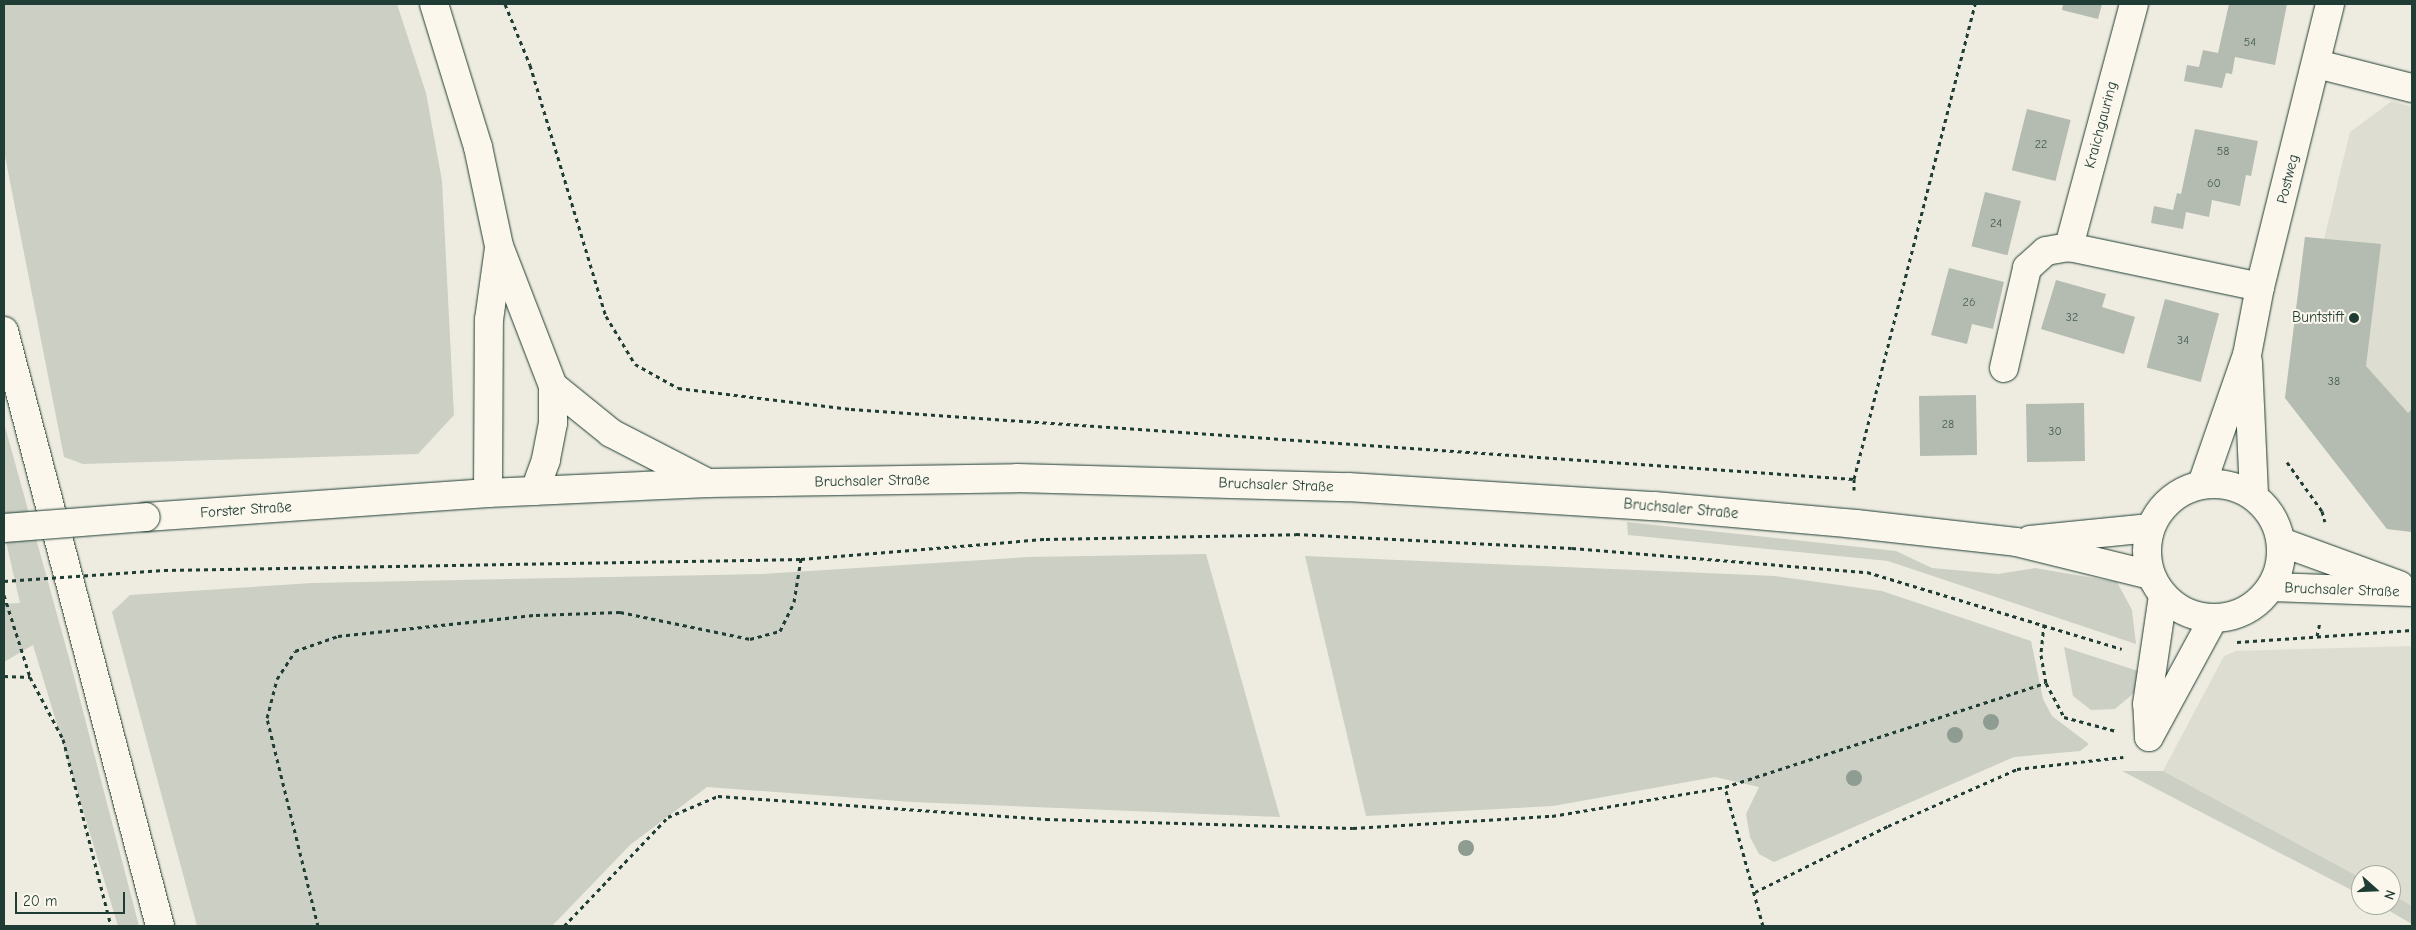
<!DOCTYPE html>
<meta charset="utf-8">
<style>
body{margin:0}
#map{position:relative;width:2416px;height:930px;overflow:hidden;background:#eeece1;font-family:"Comic Neue",sans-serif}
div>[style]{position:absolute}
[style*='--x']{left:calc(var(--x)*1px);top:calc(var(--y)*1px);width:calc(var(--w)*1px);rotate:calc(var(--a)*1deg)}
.built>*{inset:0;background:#ddddd2}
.green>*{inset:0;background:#cbcfc4}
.building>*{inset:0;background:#b4bbb0;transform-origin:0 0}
.path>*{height:3px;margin-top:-1.5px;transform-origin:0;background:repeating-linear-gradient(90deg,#1f3d34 0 4px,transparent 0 8px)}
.roads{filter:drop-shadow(0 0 1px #1f3d34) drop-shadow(0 0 1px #1f3d34)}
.minor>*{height:28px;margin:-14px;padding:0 14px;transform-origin:14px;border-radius:14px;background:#fbf7ec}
.minor>.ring{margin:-14px;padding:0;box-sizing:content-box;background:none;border:28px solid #fbf7ec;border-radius:50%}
.major>*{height:28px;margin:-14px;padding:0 14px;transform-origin:14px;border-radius:14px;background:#fbf7ec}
.path-bridge>*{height:3px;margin-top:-1.5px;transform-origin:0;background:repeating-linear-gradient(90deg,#1f3d34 0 4px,transparent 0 8px)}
.bridges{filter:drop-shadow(0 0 1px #1f3d34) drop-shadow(0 0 1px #1f3d34)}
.minor-bridge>*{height:28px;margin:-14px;padding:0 14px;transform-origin:14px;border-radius:14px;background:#fbf7ec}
.trees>*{width:16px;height:16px;margin:-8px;border-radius:50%;background:#8f9c92}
.dots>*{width:14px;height:14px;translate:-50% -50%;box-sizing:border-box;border:2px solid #fbf7ec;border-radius:50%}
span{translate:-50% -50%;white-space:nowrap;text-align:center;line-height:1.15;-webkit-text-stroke:4px #fbf7ec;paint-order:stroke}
.number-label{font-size:12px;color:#445c53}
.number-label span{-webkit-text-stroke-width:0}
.street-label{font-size:15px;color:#1f3d34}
.poi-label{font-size:15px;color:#1f3d34}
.right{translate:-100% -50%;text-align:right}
.frame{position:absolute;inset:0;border:5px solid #1f3d34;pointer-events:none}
.north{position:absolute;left:2351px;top:865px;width:50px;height:50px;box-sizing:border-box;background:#fbf7ec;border:1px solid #a3ada2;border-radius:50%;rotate:110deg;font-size:14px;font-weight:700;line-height:20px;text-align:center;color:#1f3d34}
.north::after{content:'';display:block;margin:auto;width:18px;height:22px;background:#1f3d34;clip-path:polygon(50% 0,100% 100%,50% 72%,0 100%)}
.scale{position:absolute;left:15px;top:892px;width:110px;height:22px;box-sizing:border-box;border:2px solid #1f3d34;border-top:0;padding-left:6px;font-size:15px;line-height:18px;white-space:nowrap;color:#1f3d34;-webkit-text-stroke:4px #fbf7ec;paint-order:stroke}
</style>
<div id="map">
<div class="built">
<i style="clip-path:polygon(2392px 101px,2412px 107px,2412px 532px,2387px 529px,2285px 398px,2305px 237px,2324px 239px,2350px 132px)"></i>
<i style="clip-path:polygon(2412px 646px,2412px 906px,2391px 894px,2391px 875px,2361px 875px,2361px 878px,2163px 771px,2224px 656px,2236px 651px)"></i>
</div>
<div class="green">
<i style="clip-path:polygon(4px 4px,397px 4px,426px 93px,442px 181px,454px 415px,418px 454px,83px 464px,64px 457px,4px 151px)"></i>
<i style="clip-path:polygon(4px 423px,71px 665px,139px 926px,118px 926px,33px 645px,4px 662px,4px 604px,20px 603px,4px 533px)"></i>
<i style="clip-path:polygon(1627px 522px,1896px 551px,1932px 568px,1998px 574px,2035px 568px,2117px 582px,2132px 610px,2136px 644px,1888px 561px,1628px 535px)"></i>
<i style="clip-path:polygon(1206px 554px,1280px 817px,912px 802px,707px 787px,630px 845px,552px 926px,197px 926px,112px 612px,130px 595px,312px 583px,762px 574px,1029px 557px)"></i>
<i style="clip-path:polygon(1305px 556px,1775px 576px,1882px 591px,2031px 641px,2043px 699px,2052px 716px,2089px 744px,2080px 751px,2014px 757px,1774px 862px,1759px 854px,1750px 837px,1746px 814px,1759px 787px,1715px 777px,1553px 806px,1366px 816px)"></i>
<i style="clip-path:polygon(2064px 647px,2138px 671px,2134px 693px,2115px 709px,2091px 710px,2073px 696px)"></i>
<i style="clip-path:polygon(2122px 771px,2163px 771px,2361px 878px,2361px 895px)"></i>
<i style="clip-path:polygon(2391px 894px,2412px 906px,2412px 924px,2379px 905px,2391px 905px)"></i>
</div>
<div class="building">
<i style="clip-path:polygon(2063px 4px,2102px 4px,2098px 19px,2062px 10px)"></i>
<i style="clip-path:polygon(2229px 4px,2287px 4px,2275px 65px,2235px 57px,2232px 74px,2226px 73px,2222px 88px,2184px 81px,2187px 65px,2199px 67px,2203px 50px,2218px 53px)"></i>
<i style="left:2027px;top:109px;width:45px;height:63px;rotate:14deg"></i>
<i style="clip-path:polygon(2195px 129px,2258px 141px,2251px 176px,2246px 175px,2240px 206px,2212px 200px,2209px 217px,2186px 212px,2183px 229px,2151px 223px,2154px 206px,2173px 210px,2177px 193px,2181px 194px)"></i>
<i style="left:1985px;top:192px;width:37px;height:56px;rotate:14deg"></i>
<i style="clip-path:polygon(2305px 237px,2381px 244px,2366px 366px,2408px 413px,2412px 409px,2412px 532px,2387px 529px,2285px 398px)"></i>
<i style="clip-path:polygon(1949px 268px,2004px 282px,1993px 329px,1972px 324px,1967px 344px,1931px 335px)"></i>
<i style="clip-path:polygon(2056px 280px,2106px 294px,2102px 307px,2135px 317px,2124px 354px,2041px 329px)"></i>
<i style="left:2165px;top:299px;width:56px;height:71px;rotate:15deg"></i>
<i style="left:1976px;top:395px;width:60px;height:57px;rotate:89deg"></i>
<i style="left:2084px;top:403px;width:58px;height:58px;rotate:89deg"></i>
</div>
<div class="path">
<i style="--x:505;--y:4;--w:66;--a:67.7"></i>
<i style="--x:530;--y:65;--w:262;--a:73.2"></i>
<i style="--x:606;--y:316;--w:56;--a:58.9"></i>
<i style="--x:635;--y:364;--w:49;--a:29.2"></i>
<i style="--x:678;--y:388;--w:174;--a:6.9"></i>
<i style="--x:851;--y:409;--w:1005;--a:3.99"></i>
<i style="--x:2287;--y:462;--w:60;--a:54.5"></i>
<i style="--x:2322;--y:511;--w:11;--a:75"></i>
<i style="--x:1854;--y:490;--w:11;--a:-90"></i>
<i style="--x:1854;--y:479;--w:490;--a:-75.7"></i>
<i style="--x:164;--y:570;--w:637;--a:-0.99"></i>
<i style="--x:801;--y:559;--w:246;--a:-4.7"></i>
<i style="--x:1046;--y:539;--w:250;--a:-1.1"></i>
<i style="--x:1296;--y:534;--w:276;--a:2.9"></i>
<i style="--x:1572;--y:548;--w:296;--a:4.7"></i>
<i style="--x:1867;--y:572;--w:266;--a:16.8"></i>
<i style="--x:4;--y:595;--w:86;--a:72.4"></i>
<i style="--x:2044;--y:624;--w:31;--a:96"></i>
<i style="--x:2041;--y:655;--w:28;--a:80"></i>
<i style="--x:2046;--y:683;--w:38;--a:62"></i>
<i style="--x:2064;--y:717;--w:54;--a:15.1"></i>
<i style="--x:2317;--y:636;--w:14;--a:-78"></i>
<i style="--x:2237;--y:642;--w:175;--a:-3.9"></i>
<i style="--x:4;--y:676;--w:26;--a:2"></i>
<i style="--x:30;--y:677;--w:70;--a:62"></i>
<i style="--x:63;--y:739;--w:193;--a:75.6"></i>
<i style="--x:1755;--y:892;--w:148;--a:-26.4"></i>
<i style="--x:1888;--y:826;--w:141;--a:-23.8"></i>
<i style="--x:2017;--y:769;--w:107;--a:-6.5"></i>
<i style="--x:318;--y:926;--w:214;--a:-103.8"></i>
<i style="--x:267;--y:718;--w:40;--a:-75.6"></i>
<i style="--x:277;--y:679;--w:33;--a:-57"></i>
<i style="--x:295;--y:651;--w:46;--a:-19.2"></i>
<i style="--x:338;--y:636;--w:199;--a:-6.1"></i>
<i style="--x:536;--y:615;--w:84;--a:-2"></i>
<i style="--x:620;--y:612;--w:133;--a:11.7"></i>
<i style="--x:750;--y:639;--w:31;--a:-15"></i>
<i style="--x:780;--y:631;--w:32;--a:-64"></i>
<i style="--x:794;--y:602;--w:44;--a:-80.8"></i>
<i style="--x:564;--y:926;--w:151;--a:-46.3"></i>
<i style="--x:668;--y:817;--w:54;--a:-22.8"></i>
<i style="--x:718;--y:796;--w:329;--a:4"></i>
<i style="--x:1046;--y:819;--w:307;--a:1.7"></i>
<i style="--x:1353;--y:828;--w:199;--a:-3.5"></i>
<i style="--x:1552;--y:816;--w:175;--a:-9.5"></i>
<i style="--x:1763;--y:926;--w:144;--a:-105.3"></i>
<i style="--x:1725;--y:787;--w:337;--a:-18"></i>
</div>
<div class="roads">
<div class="minor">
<i style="--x:2134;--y:4;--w:252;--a:105"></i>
<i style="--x:2069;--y:247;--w:195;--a:11.8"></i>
<i style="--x:2317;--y:64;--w:98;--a:14.2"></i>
<i style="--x:2248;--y:362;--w:134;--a:87.4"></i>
<i style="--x:2004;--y:368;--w:103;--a:-77"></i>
<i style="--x:2027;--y:268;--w:25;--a:-42"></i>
<i style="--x:2046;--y:251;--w:23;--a:-10"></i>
<i class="ring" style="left:2147px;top:484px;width:106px;height:106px"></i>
<i style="--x:2202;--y:484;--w:137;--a:-70.8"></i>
<i style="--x:2247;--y:355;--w:69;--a:-79.2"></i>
<i style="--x:2260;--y:287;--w:292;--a:-76.1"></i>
<i style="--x:146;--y:517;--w:343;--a:-4"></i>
<i style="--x:488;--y:493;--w:220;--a:-2.6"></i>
<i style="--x:708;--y:483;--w:309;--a:-0.9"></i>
<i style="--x:1017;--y:478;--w:331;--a:1.6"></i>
<i style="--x:1348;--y:487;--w:307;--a:3.6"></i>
<i style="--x:1654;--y:506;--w:203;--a:5.1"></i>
<i style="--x:1856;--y:524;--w:161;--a:6.4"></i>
<i style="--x:2016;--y:542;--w:138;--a:13.8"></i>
<i style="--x:2030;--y:540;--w:121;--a:-5.7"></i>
<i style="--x:2281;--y:542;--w:126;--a:20"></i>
<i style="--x:2271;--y:587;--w:141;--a:2"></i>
<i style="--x:2149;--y:737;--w:33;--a:-93"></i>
<i style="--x:2147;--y:704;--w:109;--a:-81.6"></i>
<i style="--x:2149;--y:737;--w:134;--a:-61.5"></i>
</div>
<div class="major">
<i style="--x:434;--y:4;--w:150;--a:72.9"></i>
<i style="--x:478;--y:147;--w:101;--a:78"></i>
<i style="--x:499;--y:246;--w:150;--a:68.9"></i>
<i style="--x:553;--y:386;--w:37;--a:90"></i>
<i style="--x:553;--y:423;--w:38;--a:101"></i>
<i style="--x:546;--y:460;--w:33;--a:110"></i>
<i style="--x:4;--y:331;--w:615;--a:75.31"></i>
<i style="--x:553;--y:386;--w:75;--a:39"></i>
<i style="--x:611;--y:433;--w:109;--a:27.3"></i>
<i style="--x:488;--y:493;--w:173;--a:-89.7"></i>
<i style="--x:489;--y:320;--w:73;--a:-82.1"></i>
</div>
</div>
<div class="path-bridge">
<i style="--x:4;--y:581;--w:160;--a:-3.9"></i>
</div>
<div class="bridges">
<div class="minor-bridge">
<i style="--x:4;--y:528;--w:142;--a:-4.4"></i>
</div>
</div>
<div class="trees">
<i style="left:1991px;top:722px"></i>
<i style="left:1955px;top:735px"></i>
<i style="left:1854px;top:778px"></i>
<i style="left:1466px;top:848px"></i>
</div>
<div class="dots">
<i style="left:2354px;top:318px;background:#1f3d34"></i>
</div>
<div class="number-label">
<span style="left:2250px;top:43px">54</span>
<span style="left:2041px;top:145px">22</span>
<span style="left:2223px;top:152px">58</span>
<span style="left:2214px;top:184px">60</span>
<span style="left:1996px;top:224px">24</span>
<span style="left:1969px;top:303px">26</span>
<span style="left:2072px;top:318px">32</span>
<span style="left:2183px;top:341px">34</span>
<span style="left:2334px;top:382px">38</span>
<span style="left:1948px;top:425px">28</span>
<span style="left:2055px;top:432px">30</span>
</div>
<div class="street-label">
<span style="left:2101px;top:125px;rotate:-75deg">Kraichgauring</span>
<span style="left:2288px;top:179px;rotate:-76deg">Postweg</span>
<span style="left:872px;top:481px;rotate:-1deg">Bruchsaler Straße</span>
<span style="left:1276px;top:485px;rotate:2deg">Bruchsaler Straße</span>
<span style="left:1681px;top:509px;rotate:5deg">Bruchsaler Straße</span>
<span style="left:246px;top:510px;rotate:-4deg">Forster Straße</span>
<span style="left:2342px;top:590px;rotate:2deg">Bruchsaler Straße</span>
</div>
<div class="poi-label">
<span class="right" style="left:2344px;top:318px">Buntstift</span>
</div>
<div class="frame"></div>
<div class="north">N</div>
<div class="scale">20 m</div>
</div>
